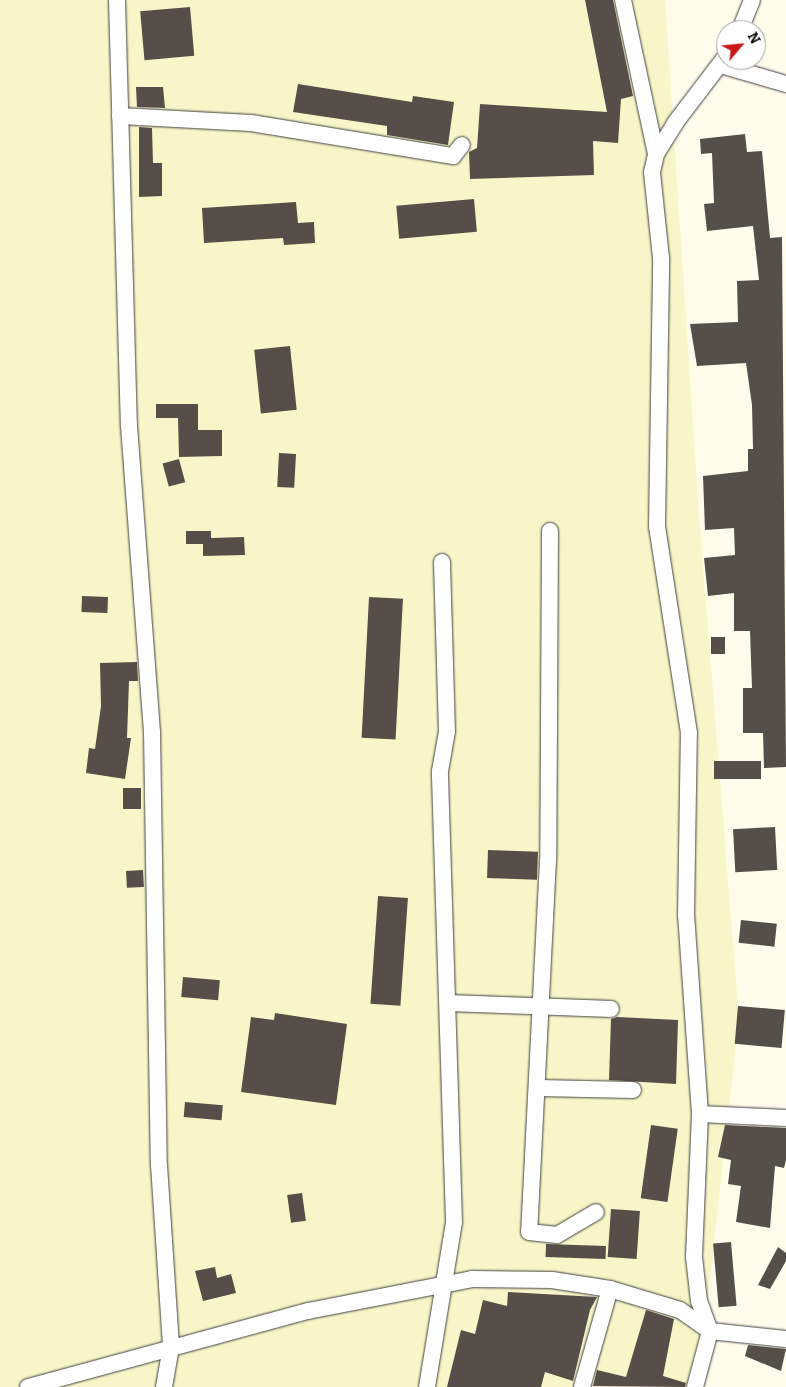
<!DOCTYPE html>
<style>
body{margin:0}
#map{position:relative;width:786px;height:1387px;overflow:hidden;background:#fffcec;font-family:Bitter,serif}
div>[style]{position:absolute}
[style*='--x']{left:calc(var(--x)*1px);top:calc(var(--y)*1px);width:calc(var(--w)*1px);rotate:calc(var(--a)*1deg)}
.farmland>*{inset:0;background:#f8f6c9}
.building>*{inset:0;background:#564e48;transform-origin:0 0}
.roads{filter:drop-shadow(0 0 1px #3f3f3f) drop-shadow(0 0 1px #3f3f3f)}
.minor>*{height:16px;margin:-8px;padding:0 8px;transform-origin:8px;border-radius:8px;background:#fff}
span{translate:-50% -50%;white-space:nowrap;text-align:center;line-height:1.15;-webkit-text-stroke:5px #fff;paint-order:stroke}
.north{position:absolute;left:716px;top:20px;width:50px;height:50px;box-sizing:border-box;background:#fff;border:1px solid #9e9e9e;border-radius:50%;rotate:62deg;font-size:14px;font-weight:700;line-height:20px;text-align:center;color:#0c0c0c}
.north::after{content:'';display:block;margin:auto;width:18px;height:22px;background:#c91718;clip-path:polygon(50% 0,100% 100%,50% 72%,0 100%)}
</style>
<div id="map">
<div class="farmland">
<i style="clip-path:polygon(0 0,665px 0,699px 515px,739px 1019px,698px 1387px,0 1387px)"></i>
</div>
<div class="building">
<i style="clip-path:polygon(585px 0,613px 0,633px 96px,621px 99px,618px 143px,593px 141px,594px 175px,470px 179px,469px 152px,477px 148px,480px 104px,607px 112px)"></i>
<i style="left:190px;top:7px;width:49px;height:50px;rotate:85deg"></i>
<i style="clip-path:polygon(298px 84px,412px 102px,413px 96px,454px 102px,448px 145px,387px 135px,387px 126px,293px 112px)"></i>
<i style="clip-path:polygon(136px 87px,163px 87px,165px 108px,137px 107px)"></i>
<i style="clip-path:polygon(139px 127px,152px 128px,153px 163px,162px 163px,162px 196px,139px 197px)"></i>
<i style="clip-path:polygon(745px 134px,747px 152px,762px 151px,770px 238px,782px 237px,786px 767px,764px 768px,763px 733px,743px 733px,743px 688px,752px 688px,750px 631px,734px 631px,734px 593px,708px 596px,704px 558px,735px 555px,734px 528px,705px 530px,703px 476px,748px 471px,748px 449px,753px 449px,752px 405px,746px 363px,697px 366px,690px 324px,738px 322px,737px 281px,759px 280px,753px 226px,707px 231px,704px 204px,714px 203px,712px 153px,701px 154px,700px 139px)"></i>
<i style="left:474px;top:199px;width:33px;height:78px;rotate:85deg"></i>
<i style="clip-path:polygon(296px 202px,298px 223px,314px 222px,315px 243px,284px 245px,283px 238px,204px 243px,202px 208px)"></i>
<i style="left:290px;top:346px;width:64px;height:36px;rotate:84deg"></i>
<i style="clip-path:polygon(156px 404px,198px 404px,198px 430px,222px 430px,222px 456px,179px 457px,178px 418px,156px 418px)"></i>
<i style="left:279px;top:453px;width:17px;height:34px;rotate:3deg"></i>
<i style="left:179px;top:459px;width:24px;height:17px;rotate:75deg"></i>
<i style="clip-path:polygon(186px 531px,211px 531px,211px 538px,244px 537px,245px 555px,203px 556px,203px 544px,186px 544px)"></i>
<i style="left:82px;top:596px;width:26px;height:16px;rotate:2deg"></i>
<i style="left:369px;top:597px;width:34px;height:141px;rotate:3deg"></i>
<i style="left:725px;top:637px;width:17px;height:14px;rotate:90deg"></i>
<i style="clip-path:polygon(137px 662px,138px 681px,129px 681px,127px 738px,131px 738px,125px 779px,86px 773px,89px 748px,95px 749px,101px 706px,100px 663px)"></i>
<i style="left:761px;top:761px;width:18px;height:47px;rotate:90deg"></i>
<i style="left:123px;top:788px;width:18px;height:21px"></i>
<i style="left:775px;top:827px;width:43px;height:42px;rotate:87deg"></i>
<i style="left:488px;top:850px;width:50px;height:28px;rotate:2deg"></i>
<i style="left:143px;top:870px;width:17px;height:17px;rotate:87deg"></i>
<i style="left:378px;top:896px;width:30px;height:108px;rotate:4deg"></i>
<i style="left:741px;top:920px;width:36px;height:23px;rotate:6deg"></i>
<i style="left:183px;top:977px;width:37px;height:20px;rotate:5deg"></i>
<i style="left:738px;top:1006px;width:47px;height:38px;rotate:5deg"></i>
<i style="clip-path:polygon(275px 1013px,347px 1024px,336px 1105px,241px 1092px,251px 1017px,274px 1020px)"></i>
<i style="clip-path:polygon(617px 1017px,678px 1020px,676px 1084px,609px 1080px,611px 1019px)"></i>
<i style="left:185px;top:1102px;width:38px;height:15px;rotate:5deg"></i>
<i style="left:651px;top:1125px;width:27px;height:74px;rotate:8deg"></i>
<i style="clip-path:polygon(725px 1125px,786px 1128px,786px 1160px,784px 1168px,775px 1166px,770px 1228px,736px 1222px,741px 1186px,728px 1184px,731px 1160px,718px 1157px)"></i>
<i style="left:302px;top:1193px;width:28px;height:15px;rotate:82deg"></i>
<i style="left:611px;top:1209px;width:29px;height:48px;rotate:4deg"></i>
<i style="left:731px;top:1242px;width:64px;height:18px;rotate:85deg"></i>
<i style="left:546px;top:1244px;width:60px;height:13px;rotate:2deg"></i>
<i style="clip-path:polygon(778px 1247px,786px 1253px,786px 1261px,770px 1289px,758px 1285px)"></i>
<i style="clip-path:polygon(215px 1267px,217px 1278px,231px 1274px,236px 1293px,203px 1301px,195px 1271px)"></i>
<i style="clip-path:polygon(508px 1292px,597px 1297px,590px 1310px,573px 1381px,545px 1372px,541px 1387px,447px 1387px,461px 1330px,475px 1334px,483px 1300px,507px 1306px)"></i>
<i style="clip-path:polygon(646px 1310px,674px 1319px,663px 1376px,686px 1383px,685px 1387px,593px 1386px,597px 1370px,626px 1377px)"></i>
<i style="clip-path:polygon(748px 1345px,786px 1349px,781px 1371px,745px 1356px)"></i>
</div>
<div class="roads">
<div class="minor">
<i style="--x:117;--y:0;--w:426;--a:88.4"></i>
<i style="--x:129;--y:426;--w:307;--a:85.7"></i>
<i style="--x:152;--y:732;--w:433;--a:89.1"></i>
<i style="--x:159;--y:1165;--w:182;--a:86.2"></i>
<i style="--x:171;--y:1347;--w:41;--a:99.9"></i>
<i style="--x:623;--y:0;--w:157;--a:77.9"></i>
<i style="--x:740;--y:30;--w:32;--a:-68"></i>
<i style="--x:721;--y:65;--w:68;--a:16.3"></i>
<i style="--x:120;--y:116;--w:131;--a:3.1"></i>
<i style="--x:251;--y:123;--w:205;--a:9.3"></i>
<i style="--x:453;--y:156;--w:14;--a:-51"></i>
<i style="--x:550;--y:531;--w:329;--a:90.3"></i>
<i style="--x:548;--y:860;--w:372;--a:92.9"></i>
<i style="--x:529;--y:1232;--w:28;--a:6"></i>
<i style="--x:557;--y:1235;--w:45;--a:-30.5"></i>
<i style="--x:449;--y:1003;--w:162;--a:2.1"></i>
<i style="--x:538;--y:1088;--w:95;--a:1.2"></i>
<i style="--x:700;--y:1114;--w:86;--a:2.7"></i>
<i style="--x:28;--y:1387;--w:290;--a:-15.2"></i>
<i style="--x:308;--y:1311;--w:167;--a:-11"></i>
<i style="--x:472;--y:1279;--w:80;--a:0.7"></i>
<i style="--x:552;--y:1280;--w:59;--a:8.8"></i>
<i style="--x:610;--y:1289;--w:73;--a:16.7"></i>
<i style="--x:680;--y:1310;--w:37;--a:35"></i>
<i style="--x:710;--y:1331;--w:76;--a:6"></i>
<i style="--x:427;--y:1387;--w:167;--a:-80.7"></i>
<i style="--x:454;--y:1222;--w:451;--a:-91.8"></i>
<i style="--x:440;--y:771;--w:40;--a:-80"></i>
<i style="--x:447;--y:732;--w:170;--a:-91.7"></i>
<i style="--x:582;--y:1387;--w:102;--a:-74.1"></i>
<i style="--x:695;--y:1387;--w:58;--a:-75"></i>
<i style="--x:710;--y:1331;--w:32;--a:-110"></i>
<i style="--x:699;--y:1301;--w:44;--a:-96.5"></i>
<i style="--x:694;--y:1257;--w:143;--a:-87.6"></i>
<i style="--x:700;--y:1114;--w:198;--a:-94"></i>
<i style="--x:686;--y:916;--w:183;--a:-89.1"></i>
<i style="--x:689;--y:733;--w:209;--a:-98.8"></i>
<i style="--x:657;--y:526;--w:268;--a:-89.1"></i>
<i style="--x:661;--y:258;--w:86;--a:-96"></i>
<i style="--x:652;--y:172;--w:18;--a:-77"></i>
<i style="--x:656;--y:154;--w:36;--a:-58"></i>
<i style="--x:675;--y:123;--w:84;--a:-52.7"></i>
</div>
</div>
<div class="north">N</div>
</div>
